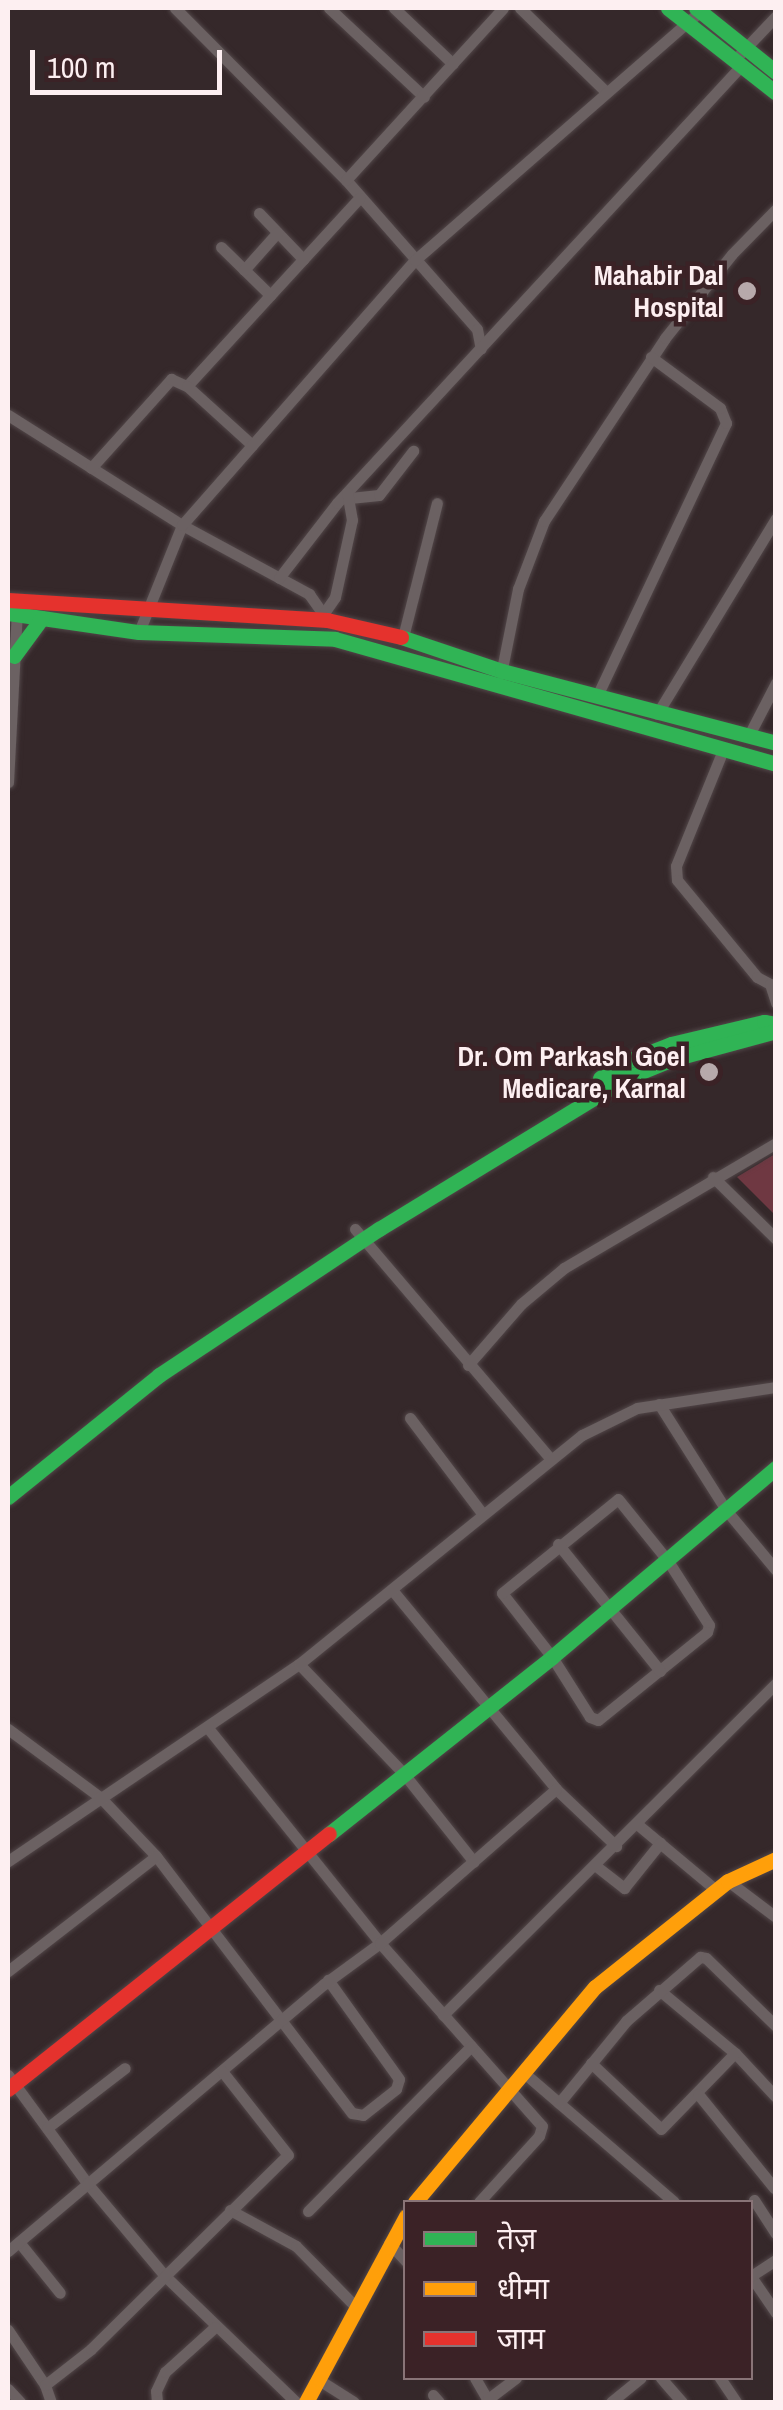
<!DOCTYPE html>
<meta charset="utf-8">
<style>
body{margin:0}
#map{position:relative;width:783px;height:2410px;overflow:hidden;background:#35282a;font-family:"Archivo Narrow","Noto Sans Devanagari",sans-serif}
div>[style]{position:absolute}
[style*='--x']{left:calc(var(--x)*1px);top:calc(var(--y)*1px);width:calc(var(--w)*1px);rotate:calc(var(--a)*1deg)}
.green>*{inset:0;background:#6f3842}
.roads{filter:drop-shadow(0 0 2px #514648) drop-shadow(0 0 2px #514648)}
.street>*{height:11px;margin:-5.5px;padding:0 5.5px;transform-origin:5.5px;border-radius:5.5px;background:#6b6162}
.fast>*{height:15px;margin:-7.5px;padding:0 7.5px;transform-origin:7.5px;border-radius:7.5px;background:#30b455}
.slow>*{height:15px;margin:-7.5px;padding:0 7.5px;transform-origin:7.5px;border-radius:7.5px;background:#ff9f0a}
.jam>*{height:15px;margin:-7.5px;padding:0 7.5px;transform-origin:7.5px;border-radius:7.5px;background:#e5322d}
.dots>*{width:28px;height:28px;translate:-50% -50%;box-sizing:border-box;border:5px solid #3b2226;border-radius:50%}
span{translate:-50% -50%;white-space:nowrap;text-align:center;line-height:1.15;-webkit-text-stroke:9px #3b2226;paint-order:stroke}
.poi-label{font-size:28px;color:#fdeff1;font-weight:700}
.right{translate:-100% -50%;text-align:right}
.frame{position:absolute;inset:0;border:10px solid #fdeff1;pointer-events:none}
.legend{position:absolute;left:403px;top:2200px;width:350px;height:180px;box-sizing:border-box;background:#3b2226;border:2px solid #897477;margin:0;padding:12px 18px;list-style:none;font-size:30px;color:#fdeff1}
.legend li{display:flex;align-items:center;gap:20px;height:50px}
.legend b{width:50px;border:2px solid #897477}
.scale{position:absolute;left:30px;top:50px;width:192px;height:45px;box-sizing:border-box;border:5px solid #fdeff1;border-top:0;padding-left:12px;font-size:30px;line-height:35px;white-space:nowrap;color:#fdeff1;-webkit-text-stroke:8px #3b2226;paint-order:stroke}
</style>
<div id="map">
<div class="green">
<i style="clip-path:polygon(775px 1154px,775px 1215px,737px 1177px)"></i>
</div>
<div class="roads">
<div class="street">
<i style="--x:175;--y:8;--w:243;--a:45.2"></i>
<i style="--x:346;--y:180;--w:198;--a:48.7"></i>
<i style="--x:477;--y:329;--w:20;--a:79"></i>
<i style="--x:329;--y:8;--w:130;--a:43.1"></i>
<i style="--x:394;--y:8;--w:81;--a:43.5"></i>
<i style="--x:520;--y:8;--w:120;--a:44.3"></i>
<i style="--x:740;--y:54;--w:52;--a:-46.5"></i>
<i style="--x:346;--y:180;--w:233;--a:-47.6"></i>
<i style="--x:259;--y:213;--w:64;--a:46.3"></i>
<i style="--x:221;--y:247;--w:69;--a:44.4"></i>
<i style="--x:244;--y:270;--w:50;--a:-48.3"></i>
<i style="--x:187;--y:386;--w:255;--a:-47.5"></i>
<i style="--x:8;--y:415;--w:206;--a:32.3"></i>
<i style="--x:182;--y:525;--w:145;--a:28.5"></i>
<i style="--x:309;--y:594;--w:32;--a:55"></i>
<i style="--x:91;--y:468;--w:120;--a:-48"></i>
<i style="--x:171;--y:379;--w:17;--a:24"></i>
<i style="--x:187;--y:386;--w:88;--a:42.2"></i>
<i style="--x:350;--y:498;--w:29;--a:-6"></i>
<i style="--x:379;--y:495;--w:56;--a:-52.3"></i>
<i style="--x:279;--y:578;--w:95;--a:-52.3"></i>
<i style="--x:337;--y:503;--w:595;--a:-47.25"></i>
<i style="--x:324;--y:613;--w:19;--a:-55"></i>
<i style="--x:335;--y:597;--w:79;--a:-77.6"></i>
<i style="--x:352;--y:520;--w:28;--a:-100"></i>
<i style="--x:139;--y:632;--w:115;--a:-68.1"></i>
<i style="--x:182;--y:525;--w:353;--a:-48.7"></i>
<i style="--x:415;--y:260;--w:378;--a:-41.1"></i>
<i style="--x:403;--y:637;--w:138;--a:-75.8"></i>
<i style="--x:501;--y:674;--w:87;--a:-78.7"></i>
<i style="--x:518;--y:589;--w:73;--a:-69.1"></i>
<i style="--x:544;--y:521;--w:219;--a:-56.5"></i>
<i style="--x:665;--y:338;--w:107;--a:-51.4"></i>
<i style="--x:732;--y:254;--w:63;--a:-45.6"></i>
<i style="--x:597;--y:696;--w:302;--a:-64.7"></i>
<i style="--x:726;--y:423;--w:16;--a:-112"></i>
<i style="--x:720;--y:408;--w:86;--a:-143.5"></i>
<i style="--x:657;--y:714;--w:229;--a:-58.7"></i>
<i style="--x:749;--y:735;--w:59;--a:-62.6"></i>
<i style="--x:723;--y:750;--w:125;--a:112.1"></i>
<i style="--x:676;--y:866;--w:14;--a:86"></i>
<i style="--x:677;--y:880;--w:126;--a:50.5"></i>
<i style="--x:757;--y:977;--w:15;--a:28"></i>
<i style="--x:770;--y:984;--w:20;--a:72"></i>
<i style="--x:8;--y:782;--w:171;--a:-87"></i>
<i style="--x:713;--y:1177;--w:88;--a:44.5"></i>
<i style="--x:355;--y:1229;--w:299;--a:49.6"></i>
<i style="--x:468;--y:1365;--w:81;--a:-49"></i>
<i style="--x:521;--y:1304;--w:56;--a:-39.9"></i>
<i style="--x:564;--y:1268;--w:246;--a:-30.5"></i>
<i style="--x:659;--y:1404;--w:125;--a:57.7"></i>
<i style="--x:726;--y:1510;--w:78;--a:50.2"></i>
<i style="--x:410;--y:1418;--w:118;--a:52.9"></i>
<i style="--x:618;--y:1499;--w:80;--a:51.1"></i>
<i style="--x:668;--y:1561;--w:76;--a:57.4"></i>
<i style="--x:709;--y:1625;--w:7;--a:106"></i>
<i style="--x:707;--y:1632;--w:140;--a:141.1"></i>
<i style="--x:598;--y:1720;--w:9;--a:-159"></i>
<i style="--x:590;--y:1717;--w:71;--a:-122.3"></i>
<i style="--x:552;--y:1657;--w:81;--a:-128"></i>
<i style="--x:502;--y:1593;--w:149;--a:-39"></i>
<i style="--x:558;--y:1544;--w:163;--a:51.2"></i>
<i style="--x:393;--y:1591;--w:256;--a:50.5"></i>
<i style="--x:556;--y:1789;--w:83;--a:43.5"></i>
<i style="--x:299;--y:1664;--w:152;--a:46.3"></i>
<i style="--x:404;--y:1774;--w:112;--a:51.5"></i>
<i style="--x:208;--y:1728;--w:275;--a:51.3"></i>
<i style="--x:380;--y:1943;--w:244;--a:48.5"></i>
<i style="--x:542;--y:2126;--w:10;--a:107"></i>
<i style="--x:539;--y:2136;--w:89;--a:132.3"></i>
<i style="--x:8;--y:1729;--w:114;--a:36.5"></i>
<i style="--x:100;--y:1797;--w:81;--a:46.5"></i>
<i style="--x:156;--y:1856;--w:323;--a:52.7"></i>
<i style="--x:352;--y:2113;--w:11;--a:10"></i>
<i style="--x:363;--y:2115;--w:42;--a:-38.2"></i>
<i style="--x:396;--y:2089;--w:10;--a:-73"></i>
<i style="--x:399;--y:2079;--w:122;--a:-125.6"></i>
<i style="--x:637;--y:1824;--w:103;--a:39.9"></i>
<i style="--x:8;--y:1861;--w:351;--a:-34.1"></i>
<i style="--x:299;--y:1664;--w:364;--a:-39"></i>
<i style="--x:582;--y:1435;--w:61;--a:-26.1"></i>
<i style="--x:637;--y:1408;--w:141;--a:-8.6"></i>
<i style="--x:596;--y:1866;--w:36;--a:38"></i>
<i style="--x:624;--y:1888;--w:58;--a:-51.3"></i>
<i style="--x:728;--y:1881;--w:60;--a:36.9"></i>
<i style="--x:8;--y:1971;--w:187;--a:-37.8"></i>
<i style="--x:659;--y:1990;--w:99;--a:39.7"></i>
<i style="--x:735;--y:2053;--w:60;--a:47"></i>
<i style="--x:443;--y:2015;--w:470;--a:-44.9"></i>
<i style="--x:591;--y:2063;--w:96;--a:43.3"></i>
<i style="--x:661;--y:2129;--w:106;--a:-45.8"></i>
<i style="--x:523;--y:2072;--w:199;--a:40.7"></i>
<i style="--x:8;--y:2075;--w:134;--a:53.8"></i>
<i style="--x:87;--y:2183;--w:121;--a:50"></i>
<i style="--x:165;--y:2276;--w:182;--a:43.9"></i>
<i style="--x:698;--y:2094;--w:121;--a:51"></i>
<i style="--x:559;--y:2103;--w:106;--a:-50.7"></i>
<i style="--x:626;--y:2021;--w:98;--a:-40.9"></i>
<i style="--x:700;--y:1957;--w:6;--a:9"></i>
<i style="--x:706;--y:1958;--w:98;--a:44.2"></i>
<i style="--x:47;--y:2128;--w:98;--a:-37.6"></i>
<i style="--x:754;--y:2200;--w:40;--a:57.1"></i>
<i style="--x:230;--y:2210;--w:75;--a:28.6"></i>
<i style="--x:296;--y:2246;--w:86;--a:45.5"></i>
<i style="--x:308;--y:2211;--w:232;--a:-45.3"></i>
<i style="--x:19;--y:2242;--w:65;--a:51.2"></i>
<i style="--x:389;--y:2243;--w:25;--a:47"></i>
<i style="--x:8;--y:2251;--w:414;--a:-40.2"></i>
<i style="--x:324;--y:1984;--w:69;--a:-36.2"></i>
<i style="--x:380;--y:1943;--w:234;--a:-41.2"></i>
<i style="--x:750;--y:2275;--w:46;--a:55.6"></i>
<i style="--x:751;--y:2276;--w:30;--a:-33"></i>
<i style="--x:8;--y:2330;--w:66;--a:56.1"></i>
<i style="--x:45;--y:2385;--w:18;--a:71"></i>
<i style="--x:475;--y:2378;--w:28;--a:60"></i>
<i style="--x:661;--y:2378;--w:32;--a:49"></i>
<i style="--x:720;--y:2378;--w:29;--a:56"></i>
<i style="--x:319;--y:2380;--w:41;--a:32.2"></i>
<i style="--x:45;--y:2385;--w:58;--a:-38"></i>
<i style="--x:91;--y:2349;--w:276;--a:-44.6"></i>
<i style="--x:288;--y:2155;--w:107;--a:-128.2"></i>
<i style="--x:8;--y:2389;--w:18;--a:47"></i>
<i style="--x:433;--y:2395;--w:9;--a:49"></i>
<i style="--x:488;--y:2399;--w:35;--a:-37"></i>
<i style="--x:157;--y:2402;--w:11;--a:-95"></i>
<i style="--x:156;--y:2391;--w:21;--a:-65"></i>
<i style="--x:165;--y:2372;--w:67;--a:-42"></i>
<i style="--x:611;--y:2402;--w:38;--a:-39"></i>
</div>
<div class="fast">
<i style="--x:668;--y:8;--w:137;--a:38.2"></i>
<i style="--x:696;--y:8;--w:102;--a:38.7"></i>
<i style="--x:8;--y:613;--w:132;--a:8.3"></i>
<i style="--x:139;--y:632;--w:196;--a:2"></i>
<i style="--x:335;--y:639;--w:458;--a:15.8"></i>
<i style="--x:401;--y:637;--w:107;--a:18.6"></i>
<i style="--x:502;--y:671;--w:283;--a:14.7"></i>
<i style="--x:14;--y:656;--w:47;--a:-53.6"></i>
<i style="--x:600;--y:1078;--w:30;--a:-33"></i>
<i style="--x:625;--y:1062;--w:49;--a:-21.4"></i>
<i style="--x:671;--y:1044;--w:96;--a:-13.3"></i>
<i style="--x:764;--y:1022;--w:12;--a:9"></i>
<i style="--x:8;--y:1497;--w:194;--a:-38.9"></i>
<i style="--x:159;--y:1375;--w:264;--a:-33.6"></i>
<i style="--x:379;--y:1229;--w:289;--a:-31.4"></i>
<i style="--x:626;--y:1078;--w:51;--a:-22"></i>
<i style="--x:673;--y:1059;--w:107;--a:-15.2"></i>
<i style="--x:329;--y:1834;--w:285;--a:-38.4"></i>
<i style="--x:552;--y:1657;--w:293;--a:-40.2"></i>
</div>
<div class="slow">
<i style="--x:415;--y:2202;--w:280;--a:-50.1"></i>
<i style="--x:595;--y:1987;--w:170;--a:-38.6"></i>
<i style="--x:728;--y:1881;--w:53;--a:-24.6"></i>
<i style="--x:306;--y:2402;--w:211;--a:-61.7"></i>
</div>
<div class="jam">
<i style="--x:8;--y:600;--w:320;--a:3.6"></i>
<i style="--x:327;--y:620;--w:76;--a:12.9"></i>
<i style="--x:8;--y:2089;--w:410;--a:-38.5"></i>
</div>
</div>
<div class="dots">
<i style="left:747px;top:291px;background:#b7a9ab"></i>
<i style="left:709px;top:1072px;background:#b7a9ab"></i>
</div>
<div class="poi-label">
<span class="right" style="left:724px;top:291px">Mahabir Dal<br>Hospital</span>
<span class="right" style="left:686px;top:1072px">Dr. Om Parkash Goel<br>Medicare, Karnal</span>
</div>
<div class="frame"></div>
<ul class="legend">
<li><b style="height:12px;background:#30b455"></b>तेज़</li>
<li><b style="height:12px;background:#ff9f0a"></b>धीमा</li>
<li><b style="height:12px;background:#e5322d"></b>जाम</li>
</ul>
<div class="scale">100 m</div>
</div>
